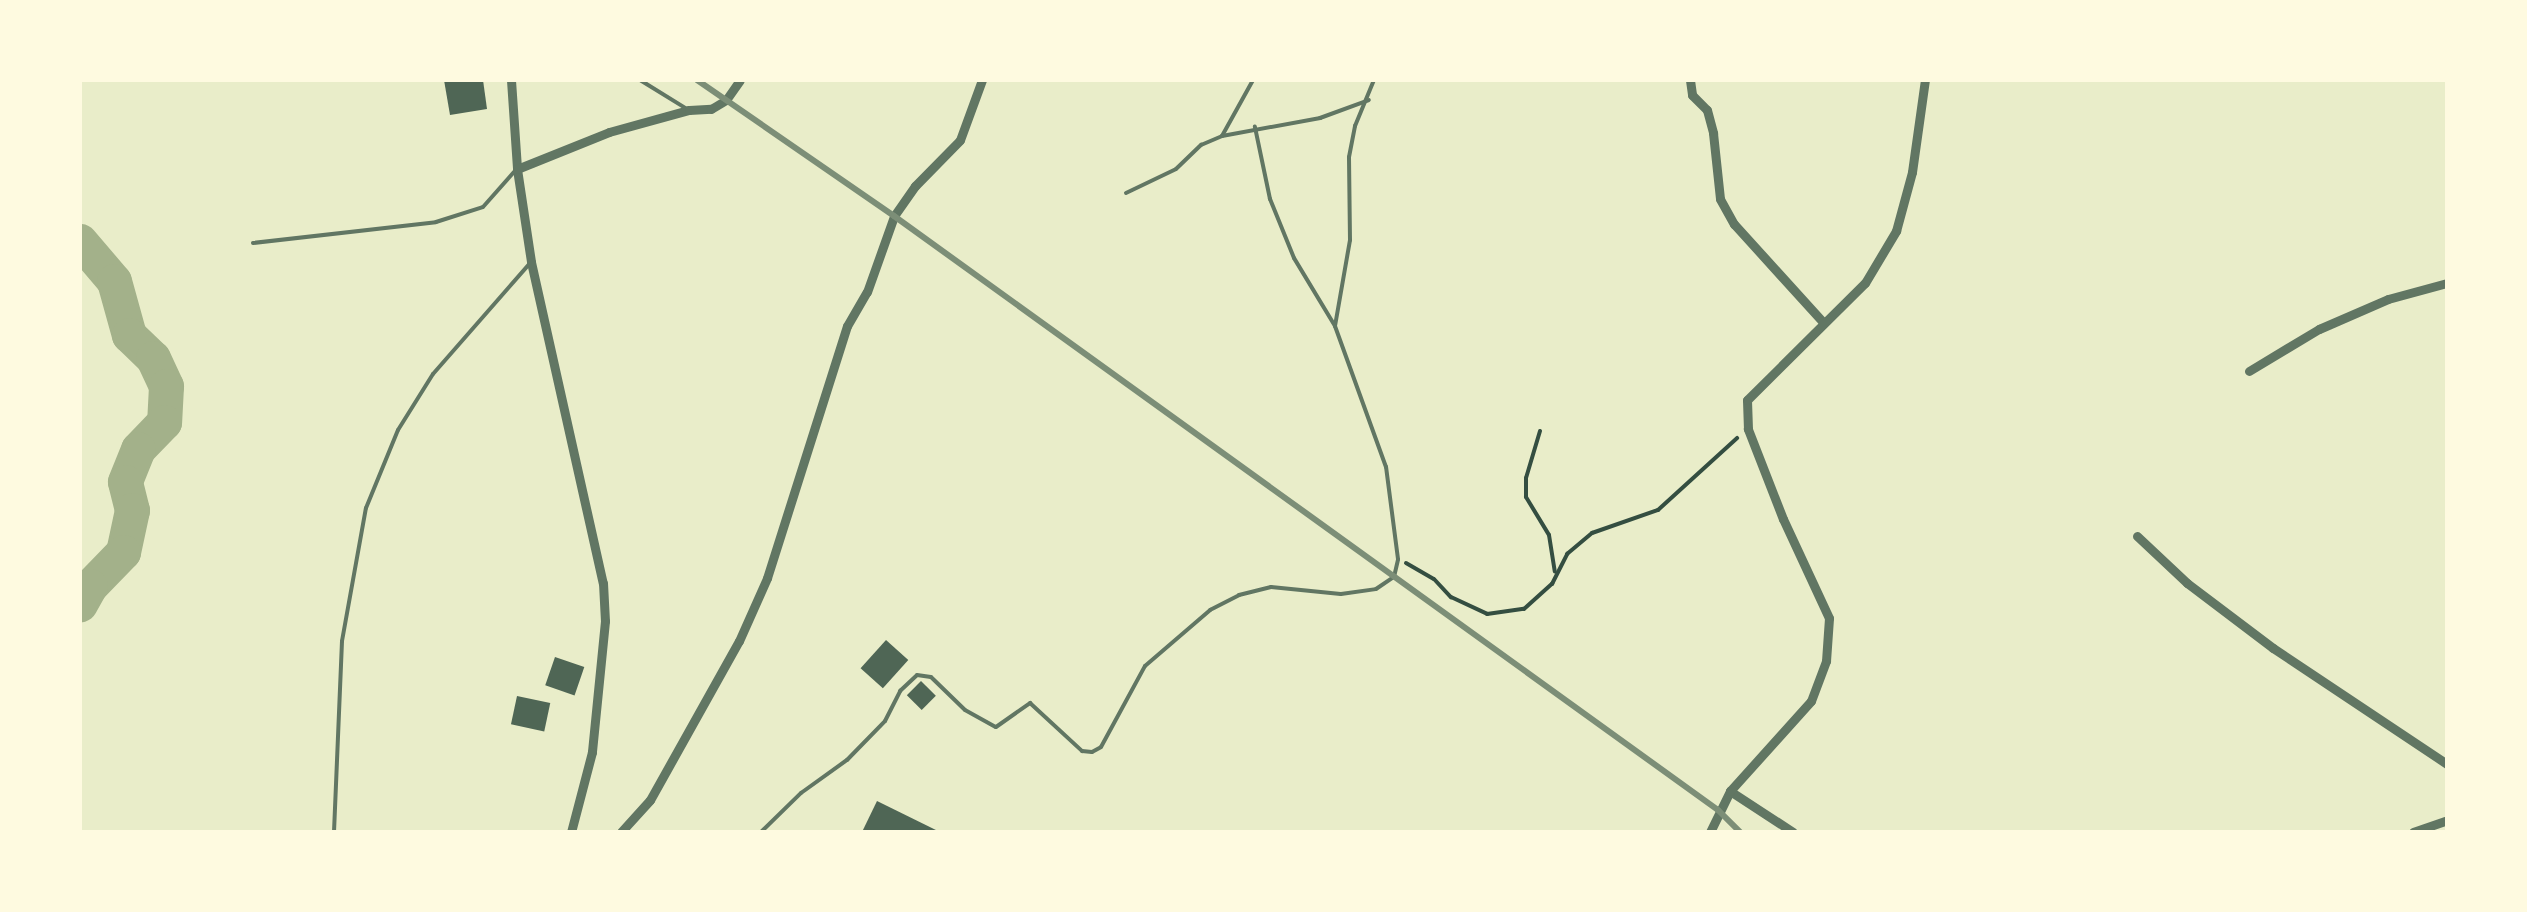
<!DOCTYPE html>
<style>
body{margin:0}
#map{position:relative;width:2527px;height:912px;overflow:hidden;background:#e9edc9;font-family:"Asap Condensed",sans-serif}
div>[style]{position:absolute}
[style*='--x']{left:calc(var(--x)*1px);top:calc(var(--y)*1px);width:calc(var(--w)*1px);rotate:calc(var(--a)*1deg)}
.river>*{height:35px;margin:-17.5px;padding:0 17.5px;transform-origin:17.5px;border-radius:17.5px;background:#a3b18a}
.building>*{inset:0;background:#4f6655;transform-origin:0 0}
.path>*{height:4px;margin:-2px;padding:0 2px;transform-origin:2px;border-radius:2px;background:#344e41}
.service>*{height:4px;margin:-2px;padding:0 2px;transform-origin:2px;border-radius:2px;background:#617663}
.minor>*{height:9px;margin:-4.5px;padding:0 4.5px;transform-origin:4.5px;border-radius:4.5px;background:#617663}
.rail>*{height:6px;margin:-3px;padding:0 3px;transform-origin:3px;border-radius:3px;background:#7c8e77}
span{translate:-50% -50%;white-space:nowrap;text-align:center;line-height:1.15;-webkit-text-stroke:8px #fefae0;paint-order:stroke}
.frame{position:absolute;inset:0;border:82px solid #fefae0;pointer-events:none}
</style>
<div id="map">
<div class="river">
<i style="--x:80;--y:241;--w:52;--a:49.6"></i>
<i style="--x:114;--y:281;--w:56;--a:74.5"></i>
<i style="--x:129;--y:335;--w:33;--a:44"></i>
<i style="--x:153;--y:358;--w:31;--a:65"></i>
<i style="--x:166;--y:386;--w:36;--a:93"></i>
<i style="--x:164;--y:422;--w:37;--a:134"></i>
<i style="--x:138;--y:449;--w:35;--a:112"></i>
<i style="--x:125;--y:482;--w:29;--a:76"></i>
<i style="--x:132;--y:510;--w:43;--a:102.1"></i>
<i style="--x:123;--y:552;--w:47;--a:134.1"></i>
<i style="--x:90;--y:586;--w:21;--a:119"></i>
</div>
<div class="building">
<i style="clip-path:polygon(444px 80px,483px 80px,487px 109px,450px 115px)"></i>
<i style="left:886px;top:640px;width:30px;height:38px;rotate:42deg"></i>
<i style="left:555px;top:657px;width:31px;height:30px;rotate:19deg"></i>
<i style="left:921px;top:681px;width:21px;height:20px;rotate:45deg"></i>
<i style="left:517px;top:696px;width:34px;height:29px;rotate:12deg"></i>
<i style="clip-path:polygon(877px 801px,940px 832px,862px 832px)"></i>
</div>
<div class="path">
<i style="--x:1540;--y:431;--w:49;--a:106.6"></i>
<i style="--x:1526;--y:478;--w:19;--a:90"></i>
<i style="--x:1526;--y:497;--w:44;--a:58.8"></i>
<i style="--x:1549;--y:535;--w:37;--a:81"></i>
<i style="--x:1406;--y:563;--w:32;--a:30"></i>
<i style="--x:1434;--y:579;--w:25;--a:47"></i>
<i style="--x:1451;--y:597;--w:40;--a:25"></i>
<i style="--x:1487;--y:614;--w:37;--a:-8"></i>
<i style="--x:1524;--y:609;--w:38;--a:-42"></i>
<i style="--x:1552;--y:584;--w:34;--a:-63"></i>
<i style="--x:1567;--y:554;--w:33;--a:-40"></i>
<i style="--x:1592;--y:533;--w:70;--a:-19.2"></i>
<i style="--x:1658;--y:510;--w:107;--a:-42.3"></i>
</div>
<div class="service">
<i style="--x:640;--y:80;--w:55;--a:31.7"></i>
<i style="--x:1222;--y:136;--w:64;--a:-61"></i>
<i style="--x:1126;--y:193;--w:55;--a:-25.6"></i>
<i style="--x:1176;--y:169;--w:35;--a:-44"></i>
<i style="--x:1201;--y:145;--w:23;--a:-23"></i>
<i style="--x:1222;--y:136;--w:100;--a:-10.4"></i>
<i style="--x:1320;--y:118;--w:52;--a:-20.2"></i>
<i style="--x:253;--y:243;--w:184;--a:-6.5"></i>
<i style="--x:436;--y:222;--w:49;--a:-17.7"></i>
<i style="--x:483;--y:207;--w:47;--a:-48.5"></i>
<i style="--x:1335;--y:326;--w:87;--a:-80.1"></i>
<i style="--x:1350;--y:240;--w:83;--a:-90.7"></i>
<i style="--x:1349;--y:157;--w:32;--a:-79"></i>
<i style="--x:1355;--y:126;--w:50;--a:-67.6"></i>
<i style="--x:334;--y:832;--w:191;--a:-87.6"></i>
<i style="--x:342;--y:641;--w:135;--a:-79.8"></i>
<i style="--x:366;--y:508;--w:84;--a:-67.7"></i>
<i style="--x:398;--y:430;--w:66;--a:-58"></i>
<i style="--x:433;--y:374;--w:149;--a:-48.8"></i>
<i style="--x:761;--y:832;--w:56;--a:-44.3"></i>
<i style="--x:801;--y:793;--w:57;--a:-35.7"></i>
<i style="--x:847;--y:760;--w:54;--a:-45.7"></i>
<i style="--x:885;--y:721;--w:34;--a:-63"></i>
<i style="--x:900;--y:691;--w:23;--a:-43"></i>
<i style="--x:917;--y:675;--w:14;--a:8"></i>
<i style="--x:931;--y:677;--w:47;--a:44.1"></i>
<i style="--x:965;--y:710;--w:35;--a:29"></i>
<i style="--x:996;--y:727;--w:42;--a:-35.2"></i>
<i style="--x:1030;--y:703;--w:71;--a:42.7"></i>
<i style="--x:1082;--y:751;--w:10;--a:6"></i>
<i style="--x:1092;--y:752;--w:10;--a:-29"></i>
<i style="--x:1101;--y:747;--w:92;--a:-61.5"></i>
<i style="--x:1145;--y:666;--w:86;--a:-40.7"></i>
<i style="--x:1210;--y:610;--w:33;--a:-27"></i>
<i style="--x:1239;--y:595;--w:33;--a:-14"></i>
<i style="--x:1271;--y:587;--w:70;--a:5.7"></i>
<i style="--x:1341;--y:594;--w:35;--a:-8"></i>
<i style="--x:1376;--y:589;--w:22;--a:-34"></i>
<i style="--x:1394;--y:577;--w:18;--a:-77"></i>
<i style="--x:1398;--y:559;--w:93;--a:-97.4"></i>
<i style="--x:1386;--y:467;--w:150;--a:-109.9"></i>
<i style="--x:1335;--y:326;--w:79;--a:-121.1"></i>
<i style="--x:1294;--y:258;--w:64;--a:-112.1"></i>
<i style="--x:1270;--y:199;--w:74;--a:-101.8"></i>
</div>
<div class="minor">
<i style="--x:511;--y:80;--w:89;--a:86.1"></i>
<i style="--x:517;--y:169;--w:94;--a:81.4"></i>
<i style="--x:531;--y:262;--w:329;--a:77.4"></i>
<i style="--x:603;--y:583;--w:38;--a:87"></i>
<i style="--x:605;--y:621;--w:132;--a:95.7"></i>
<i style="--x:592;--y:752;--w:83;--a:104.7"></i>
<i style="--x:1690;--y:80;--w:15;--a:82"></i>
<i style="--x:1692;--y:95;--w:21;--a:45"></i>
<i style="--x:1707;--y:110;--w:24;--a:75"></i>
<i style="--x:1713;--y:133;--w:66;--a:83.9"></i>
<i style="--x:1720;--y:199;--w:29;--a:61"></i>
<i style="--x:1734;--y:224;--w:132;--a:47.8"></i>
<i style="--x:517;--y:169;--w:99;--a:-21.9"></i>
<i style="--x:609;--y:132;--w:83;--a:-15.4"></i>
<i style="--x:689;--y:110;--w:22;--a:-3"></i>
<i style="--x:711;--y:109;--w:17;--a:-31"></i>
<i style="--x:726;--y:100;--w:24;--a:-55"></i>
<i style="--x:2249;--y:371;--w:82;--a:-31"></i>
<i style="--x:2319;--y:329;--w:75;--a:-23.5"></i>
<i style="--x:2388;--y:299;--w:61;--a:-15.2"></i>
<i style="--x:2137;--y:536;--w:69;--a:43.2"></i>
<i style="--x:2187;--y:583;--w:108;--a:37.1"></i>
<i style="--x:2273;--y:648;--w:209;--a:33.7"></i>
<i style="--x:1730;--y:791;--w:75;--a:33.1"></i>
<i style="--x:621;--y:832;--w:43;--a:-47.8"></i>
<i style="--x:650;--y:800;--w:182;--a:-60.8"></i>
<i style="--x:739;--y:641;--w:69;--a:-66"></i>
<i style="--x:767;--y:578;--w:264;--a:-72.4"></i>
<i style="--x:847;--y:326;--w:39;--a:-60"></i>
<i style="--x:867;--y:292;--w:81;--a:-70.4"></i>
<i style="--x:894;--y:216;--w:37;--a:-55"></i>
<i style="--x:915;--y:186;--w:64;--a:-45.6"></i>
<i style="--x:960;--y:140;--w:64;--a:-69.9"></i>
<i style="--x:1710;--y:832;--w:46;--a:-64"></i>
<i style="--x:1730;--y:791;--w:121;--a:-48"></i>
<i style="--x:1811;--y:701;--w:43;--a:-69.4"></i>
<i style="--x:1826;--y:661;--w:43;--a:-86"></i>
<i style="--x:1829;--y:618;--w:109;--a:-114.9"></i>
<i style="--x:1783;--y:519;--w:97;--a:-111.3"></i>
<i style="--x:1748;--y:429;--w:29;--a:-92"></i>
<i style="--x:1747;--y:400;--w:166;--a:-44.8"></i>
<i style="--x:1865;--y:283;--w:61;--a:-59.2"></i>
<i style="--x:1896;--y:231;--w:61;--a:-74.8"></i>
<i style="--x:1912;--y:172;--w:93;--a:-82"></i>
<i style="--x:2413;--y:832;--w:36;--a:-19"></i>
</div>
<div class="rail">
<i style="--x:697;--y:80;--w:239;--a:34.6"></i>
<i style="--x:894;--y:216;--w:1016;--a:35.79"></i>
<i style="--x:1718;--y:810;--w:31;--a:45"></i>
</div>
<div class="frame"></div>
</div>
